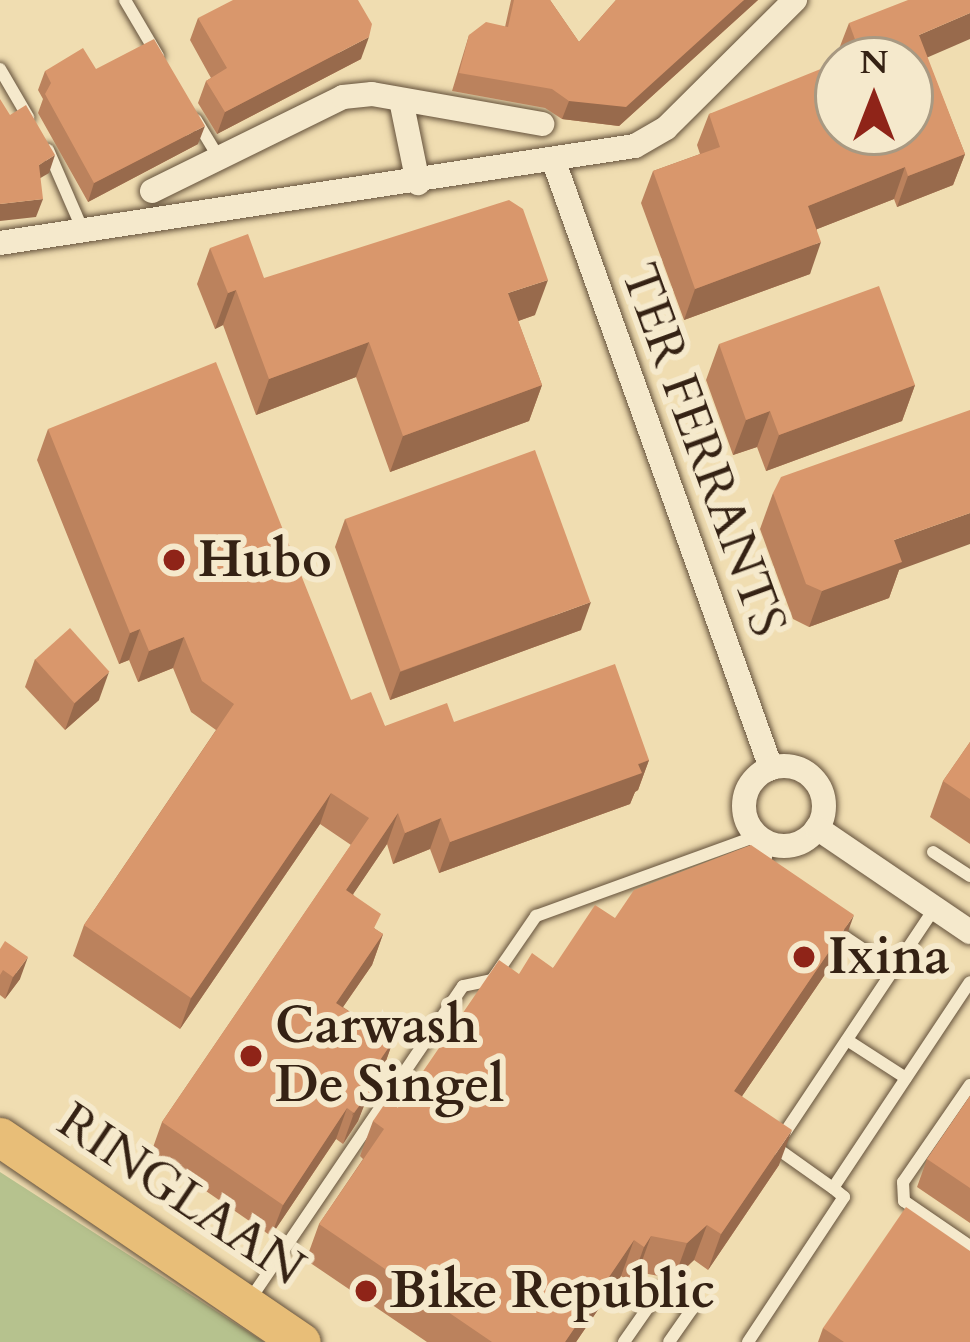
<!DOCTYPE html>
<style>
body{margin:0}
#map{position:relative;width:970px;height:1342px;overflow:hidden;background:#f0ddb1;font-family:Cardo,serif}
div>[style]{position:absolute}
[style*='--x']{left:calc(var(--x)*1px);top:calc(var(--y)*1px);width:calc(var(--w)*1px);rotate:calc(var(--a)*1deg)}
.green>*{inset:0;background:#b6c28e}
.roads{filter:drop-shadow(0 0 3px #64513b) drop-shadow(0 0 3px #64513b)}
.service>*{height:12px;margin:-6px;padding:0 6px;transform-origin:6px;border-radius:6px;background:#f5e9cc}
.minor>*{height:24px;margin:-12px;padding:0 12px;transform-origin:12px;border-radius:12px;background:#f5e9cc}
.minor>.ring{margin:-12px;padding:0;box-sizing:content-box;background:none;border:24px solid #f5e9cc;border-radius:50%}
.primary>*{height:39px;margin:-19.5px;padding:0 19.5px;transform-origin:19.5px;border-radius:19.5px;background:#e8be78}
.wall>*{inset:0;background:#bb825d}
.shaded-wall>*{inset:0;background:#986a4c}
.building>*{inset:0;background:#d9976c;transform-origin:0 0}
.dots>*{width:33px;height:33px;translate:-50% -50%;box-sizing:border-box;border:6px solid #f5e9cc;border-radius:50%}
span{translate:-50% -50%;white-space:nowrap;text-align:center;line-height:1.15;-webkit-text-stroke:12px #f5e9cc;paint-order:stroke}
.street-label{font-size:51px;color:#352214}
.poi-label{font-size:51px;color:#352214;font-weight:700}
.left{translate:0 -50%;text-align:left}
.north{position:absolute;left:814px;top:36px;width:120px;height:120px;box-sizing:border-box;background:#f5e9cc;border:3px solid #a89982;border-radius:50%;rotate:0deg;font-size:33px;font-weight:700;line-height:48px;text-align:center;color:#352214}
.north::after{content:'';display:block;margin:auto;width:42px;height:54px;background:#8f2418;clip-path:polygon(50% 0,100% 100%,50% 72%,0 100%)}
</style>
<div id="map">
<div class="green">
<i style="clip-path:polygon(0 1172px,264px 1342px,0 1342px)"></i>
</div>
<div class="roads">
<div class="service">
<i style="--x:125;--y:0;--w:65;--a:59.5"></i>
<i style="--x:0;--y:69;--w:56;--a:59.7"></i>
<i style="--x:196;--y:120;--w:44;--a:58.8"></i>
<i style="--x:48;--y:150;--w:93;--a:66.5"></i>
<i style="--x:933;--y:852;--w:44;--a:33"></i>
<i style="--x:763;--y:871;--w:29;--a:-78"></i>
<i style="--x:934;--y:909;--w:286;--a:123.7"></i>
<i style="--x:775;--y:1147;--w:71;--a:35.3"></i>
<i style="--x:833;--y:1188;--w:247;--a:-56.4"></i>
<i style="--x:836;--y:931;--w:70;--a:33.9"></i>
<i style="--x:847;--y:1040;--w:70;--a:32.8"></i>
<i style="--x:970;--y:1085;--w:118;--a:124.6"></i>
<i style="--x:903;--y:1182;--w:19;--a:87"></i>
<i style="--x:904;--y:1201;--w:80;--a:34.3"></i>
<i style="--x:251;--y:1298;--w:377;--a:-55.8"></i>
<i style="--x:463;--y:986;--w:30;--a:-12"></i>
<i style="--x:492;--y:980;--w:78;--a:-55.5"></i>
<i style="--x:536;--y:916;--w:235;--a:-19.9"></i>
<i style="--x:624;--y:1342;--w:65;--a:-55.1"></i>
<i style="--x:661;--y:1289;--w:37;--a:33"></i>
<i style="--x:692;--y:1309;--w:40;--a:124.9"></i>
<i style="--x:748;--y:1342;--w:174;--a:-56.5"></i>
<i style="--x:844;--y:1197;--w:14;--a:-141"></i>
</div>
<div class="minor">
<i style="--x:401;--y:100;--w:85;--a:78.4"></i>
<i style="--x:554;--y:162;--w:644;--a:70.3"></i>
<i style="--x:152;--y:191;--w:213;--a:-26.2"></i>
<i style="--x:343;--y:97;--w:29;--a:-6"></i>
<i style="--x:372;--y:94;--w:173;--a:10"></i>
<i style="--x:0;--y:243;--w:642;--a:-8.69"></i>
<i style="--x:635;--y:146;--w:36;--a:-30"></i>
<i style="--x:666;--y:128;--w:182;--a:-44.8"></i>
<i class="ring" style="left:744px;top:766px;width:56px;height:56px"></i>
<i style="--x:817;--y:828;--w:185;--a:34.2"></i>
</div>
<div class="primary">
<i style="--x:0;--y:1137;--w:364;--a:34.3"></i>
</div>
</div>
<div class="wall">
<i style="clip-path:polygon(511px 0,550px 0,579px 42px,616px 0,758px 0,619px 126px,562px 119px,545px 108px,452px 91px,469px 35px,505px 27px)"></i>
<i style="clip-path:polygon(198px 18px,361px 59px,217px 134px,198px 103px,206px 81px,211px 78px,190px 40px)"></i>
<i style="clip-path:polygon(849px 23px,927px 58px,965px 154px,953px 185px,897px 207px,894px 199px,817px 229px,810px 274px,684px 320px,641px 203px,653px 171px,700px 154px,697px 145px,709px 114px,910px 60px,839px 60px,837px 54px)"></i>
<i style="clip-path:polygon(96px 69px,198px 144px,88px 202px,38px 113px,43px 99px,38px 90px,45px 71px)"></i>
<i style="clip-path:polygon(210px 248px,264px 278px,535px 315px,518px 321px,542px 385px,529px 421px,390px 472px,356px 377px,256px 415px,223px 325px,215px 329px,197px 284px)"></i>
<i style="clip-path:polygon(719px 344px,915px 385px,902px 421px,766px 471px,757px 447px,733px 455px,706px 380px)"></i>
<i style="clip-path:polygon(48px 429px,351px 700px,385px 726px,454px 722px,649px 760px,638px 790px,635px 792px,630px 804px,439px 873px,430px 849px,393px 864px,387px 844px,353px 894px,375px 929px,383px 934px,372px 965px,343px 1007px,393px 1041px,382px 1072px,369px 1090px,358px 1121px,343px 1144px,336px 1139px,271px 1236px,151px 1153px,162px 1122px,351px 845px,320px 824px,180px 1029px,73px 956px,84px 925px,216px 730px,191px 712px,173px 668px,138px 682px,129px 660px,119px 664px,37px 460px)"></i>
<i style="clip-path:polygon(773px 493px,899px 570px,889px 598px,809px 627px,793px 619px,760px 529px)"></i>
<i style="clip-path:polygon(345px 519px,581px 630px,390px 700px,335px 547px)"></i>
<i style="clip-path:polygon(35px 659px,99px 700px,65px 730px,25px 687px)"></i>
<i style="clip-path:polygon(970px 742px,970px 844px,930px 817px,943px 781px)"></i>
<i style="clip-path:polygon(615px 918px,841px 951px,742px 1096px,779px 1165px,708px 1270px,694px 1260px,674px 1279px,638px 1272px,631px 1283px,621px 1276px,576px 1342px,427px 1342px,306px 1260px,319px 1224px,363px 1159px,360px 1156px,373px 1121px,398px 1108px,519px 974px,553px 968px)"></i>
<i style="clip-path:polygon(0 949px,20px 979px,5px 999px,0 995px)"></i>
<i style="clip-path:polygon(970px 1096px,970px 1223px,917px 1187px,927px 1159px)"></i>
<i style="clip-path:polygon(823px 1328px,970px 1342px,818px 1342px)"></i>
</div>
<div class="shaded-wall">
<i style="clip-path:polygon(744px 0,758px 0,619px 126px,562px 119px,569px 101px)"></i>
<i style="clip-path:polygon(970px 13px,970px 39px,910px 65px,919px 35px)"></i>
<i style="clip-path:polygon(369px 37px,361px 59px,217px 134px,225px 112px)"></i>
<i style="clip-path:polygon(205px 126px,198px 144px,88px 202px,94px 183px)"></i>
<i style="clip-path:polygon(965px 154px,953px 185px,897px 207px,908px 176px)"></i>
<i style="clip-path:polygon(55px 155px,49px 173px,32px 183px,39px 165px)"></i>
<i style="clip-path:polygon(905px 167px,894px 199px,797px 237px,808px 206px)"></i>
<i style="clip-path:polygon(43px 199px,36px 217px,0 221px,0 204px)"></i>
<i style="clip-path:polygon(821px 242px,810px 274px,684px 320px,695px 289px)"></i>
<i style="clip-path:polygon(548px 280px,535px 315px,496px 329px,508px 293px)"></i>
<i style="clip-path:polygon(236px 290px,223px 325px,215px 329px,228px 293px)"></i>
<i style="clip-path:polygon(369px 342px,356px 377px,256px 415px,269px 379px)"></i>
<i style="clip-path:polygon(542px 385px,529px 421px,390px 472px,403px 436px)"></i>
<i style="clip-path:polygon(915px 385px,902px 421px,766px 471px,779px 435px)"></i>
<i style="clip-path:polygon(770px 411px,757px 447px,733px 455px,746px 420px)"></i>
<i style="clip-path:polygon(970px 513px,970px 544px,899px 570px,889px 598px,809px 627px,822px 591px,894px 540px)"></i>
<i style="clip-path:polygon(591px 602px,581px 630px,390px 700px,400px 672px)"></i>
<i style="clip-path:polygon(140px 629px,129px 660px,119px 664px,130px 633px)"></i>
<i style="clip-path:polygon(184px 637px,173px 668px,138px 682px,149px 651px)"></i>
<i style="clip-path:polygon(109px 672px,99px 700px,65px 730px,75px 702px)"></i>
<i style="clip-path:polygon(649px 760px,638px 790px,635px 792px,630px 804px,439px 873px,450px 842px)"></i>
<i style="clip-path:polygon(331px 793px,320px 824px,180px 1029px,191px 998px)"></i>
<i style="clip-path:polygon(398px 813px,387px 844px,335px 921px,346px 890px)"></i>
<i style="clip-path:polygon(441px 818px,430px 849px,393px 864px,405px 833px)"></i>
<i style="clip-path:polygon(854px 915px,841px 951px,721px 1127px,734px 1091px)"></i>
<i style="clip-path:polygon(383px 934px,372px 965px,325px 1033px,336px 1003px)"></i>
<i style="clip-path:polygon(28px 957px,20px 979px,5px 999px,13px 977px)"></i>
<i style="clip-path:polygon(393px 1041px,382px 1072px,352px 1116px,363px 1085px)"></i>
<i style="clip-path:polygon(370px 1091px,358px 1121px,343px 1144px,354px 1113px)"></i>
<i style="clip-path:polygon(347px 1108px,336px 1139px,271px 1236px,283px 1205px)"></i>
<i style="clip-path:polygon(792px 1130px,779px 1165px,708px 1270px,721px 1234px)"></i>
<i style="clip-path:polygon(707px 1225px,694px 1260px,674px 1279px,687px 1243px)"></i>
<i style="clip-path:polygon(651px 1236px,638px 1272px,631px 1283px,644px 1247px)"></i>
<i style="clip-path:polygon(634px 1240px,621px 1276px,576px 1342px,565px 1342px)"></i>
</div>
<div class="building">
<i style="clip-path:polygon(233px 0,358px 0,372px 24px,369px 37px,225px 112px,206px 81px,227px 68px,198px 18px)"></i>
<i style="clip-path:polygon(514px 0,550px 0,579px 42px,616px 0,744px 0,626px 107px,569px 101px,552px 89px,459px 73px,469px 35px,486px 22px,508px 27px)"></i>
<i style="clip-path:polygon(908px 0,970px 0,970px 13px,919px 35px,965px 154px,908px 176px,905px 167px,808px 206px,821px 242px,695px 289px,653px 171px,720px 147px,709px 114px,838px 62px,838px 132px,910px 132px,910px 60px,844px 60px,860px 53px,849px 23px)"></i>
<i style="clip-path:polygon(154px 39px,205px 126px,94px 183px,45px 94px,51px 83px,45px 71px,83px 48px,96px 69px)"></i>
<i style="clip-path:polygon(0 99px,10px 115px,26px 105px,55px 155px,39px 165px,43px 199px,0 204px)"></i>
<i style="clip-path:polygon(509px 200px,523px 209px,548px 280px,508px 293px,542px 385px,403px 436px,369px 342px,269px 379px,236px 290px,228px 293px,210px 248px,248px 234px,264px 278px)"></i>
<i style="clip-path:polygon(879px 286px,915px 385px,779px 435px,770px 411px,746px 420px,719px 344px)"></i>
<i style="clip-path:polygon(216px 362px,351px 700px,371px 692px,385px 726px,447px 703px,454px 722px,615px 664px,649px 760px,638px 764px,642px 773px,450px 842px,441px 818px,405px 833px,398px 813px,346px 890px,381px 914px,374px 928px,383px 934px,336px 1003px,393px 1041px,363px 1085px,370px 1091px,354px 1113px,347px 1108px,283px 1205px,162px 1122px,369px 818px,331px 793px,191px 998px,84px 925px,234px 704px,202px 681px,184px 637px,149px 651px,140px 629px,130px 633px,48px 429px)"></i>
<i style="clip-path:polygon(970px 410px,970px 513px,894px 540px,902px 562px,822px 591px,806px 584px,773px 493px,781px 477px)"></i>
<i style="left:535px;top:450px;width:162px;height:202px;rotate:70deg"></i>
<i style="left:70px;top:628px;width:59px;height:47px;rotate:48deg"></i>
<i style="clip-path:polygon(970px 742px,970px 799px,943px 781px)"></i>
<i style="clip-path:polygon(751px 845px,854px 915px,734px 1091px,792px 1130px,721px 1234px,707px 1225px,687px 1243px,651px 1236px,644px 1247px,634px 1240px,565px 1342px,492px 1342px,319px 1224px,384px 1129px,373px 1121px,388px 1099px,398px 1108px,499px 960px,519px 974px,532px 953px,553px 968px,595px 905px,615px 918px,634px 890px)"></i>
<i style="clip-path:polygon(5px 941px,28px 957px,13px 977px,3px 970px,0 975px,0 949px)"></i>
<i style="clip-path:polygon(970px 1096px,970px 1188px,927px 1159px)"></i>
<i style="clip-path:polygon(906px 1207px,970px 1251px,970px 1342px,844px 1342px,823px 1328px)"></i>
</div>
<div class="dots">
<i style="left:174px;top:560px;background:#8f2418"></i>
<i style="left:804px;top:957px;background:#8f2418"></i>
<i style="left:251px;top:1056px;background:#8f2418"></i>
<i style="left:366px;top:1291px;background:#8f2418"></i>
</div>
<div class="street-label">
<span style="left:703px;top:450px;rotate:70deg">TER FERRANTS</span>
<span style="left:181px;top:1195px;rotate:34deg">RINGLAAN</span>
</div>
<div class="poi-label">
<span class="left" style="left:198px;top:560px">Hubo</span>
<span class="left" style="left:828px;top:957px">Ixina</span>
<span class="left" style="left:275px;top:1056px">Carwash<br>De Singel</span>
<span class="left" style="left:390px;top:1291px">Bike Republic</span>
</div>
<div class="north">N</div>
</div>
